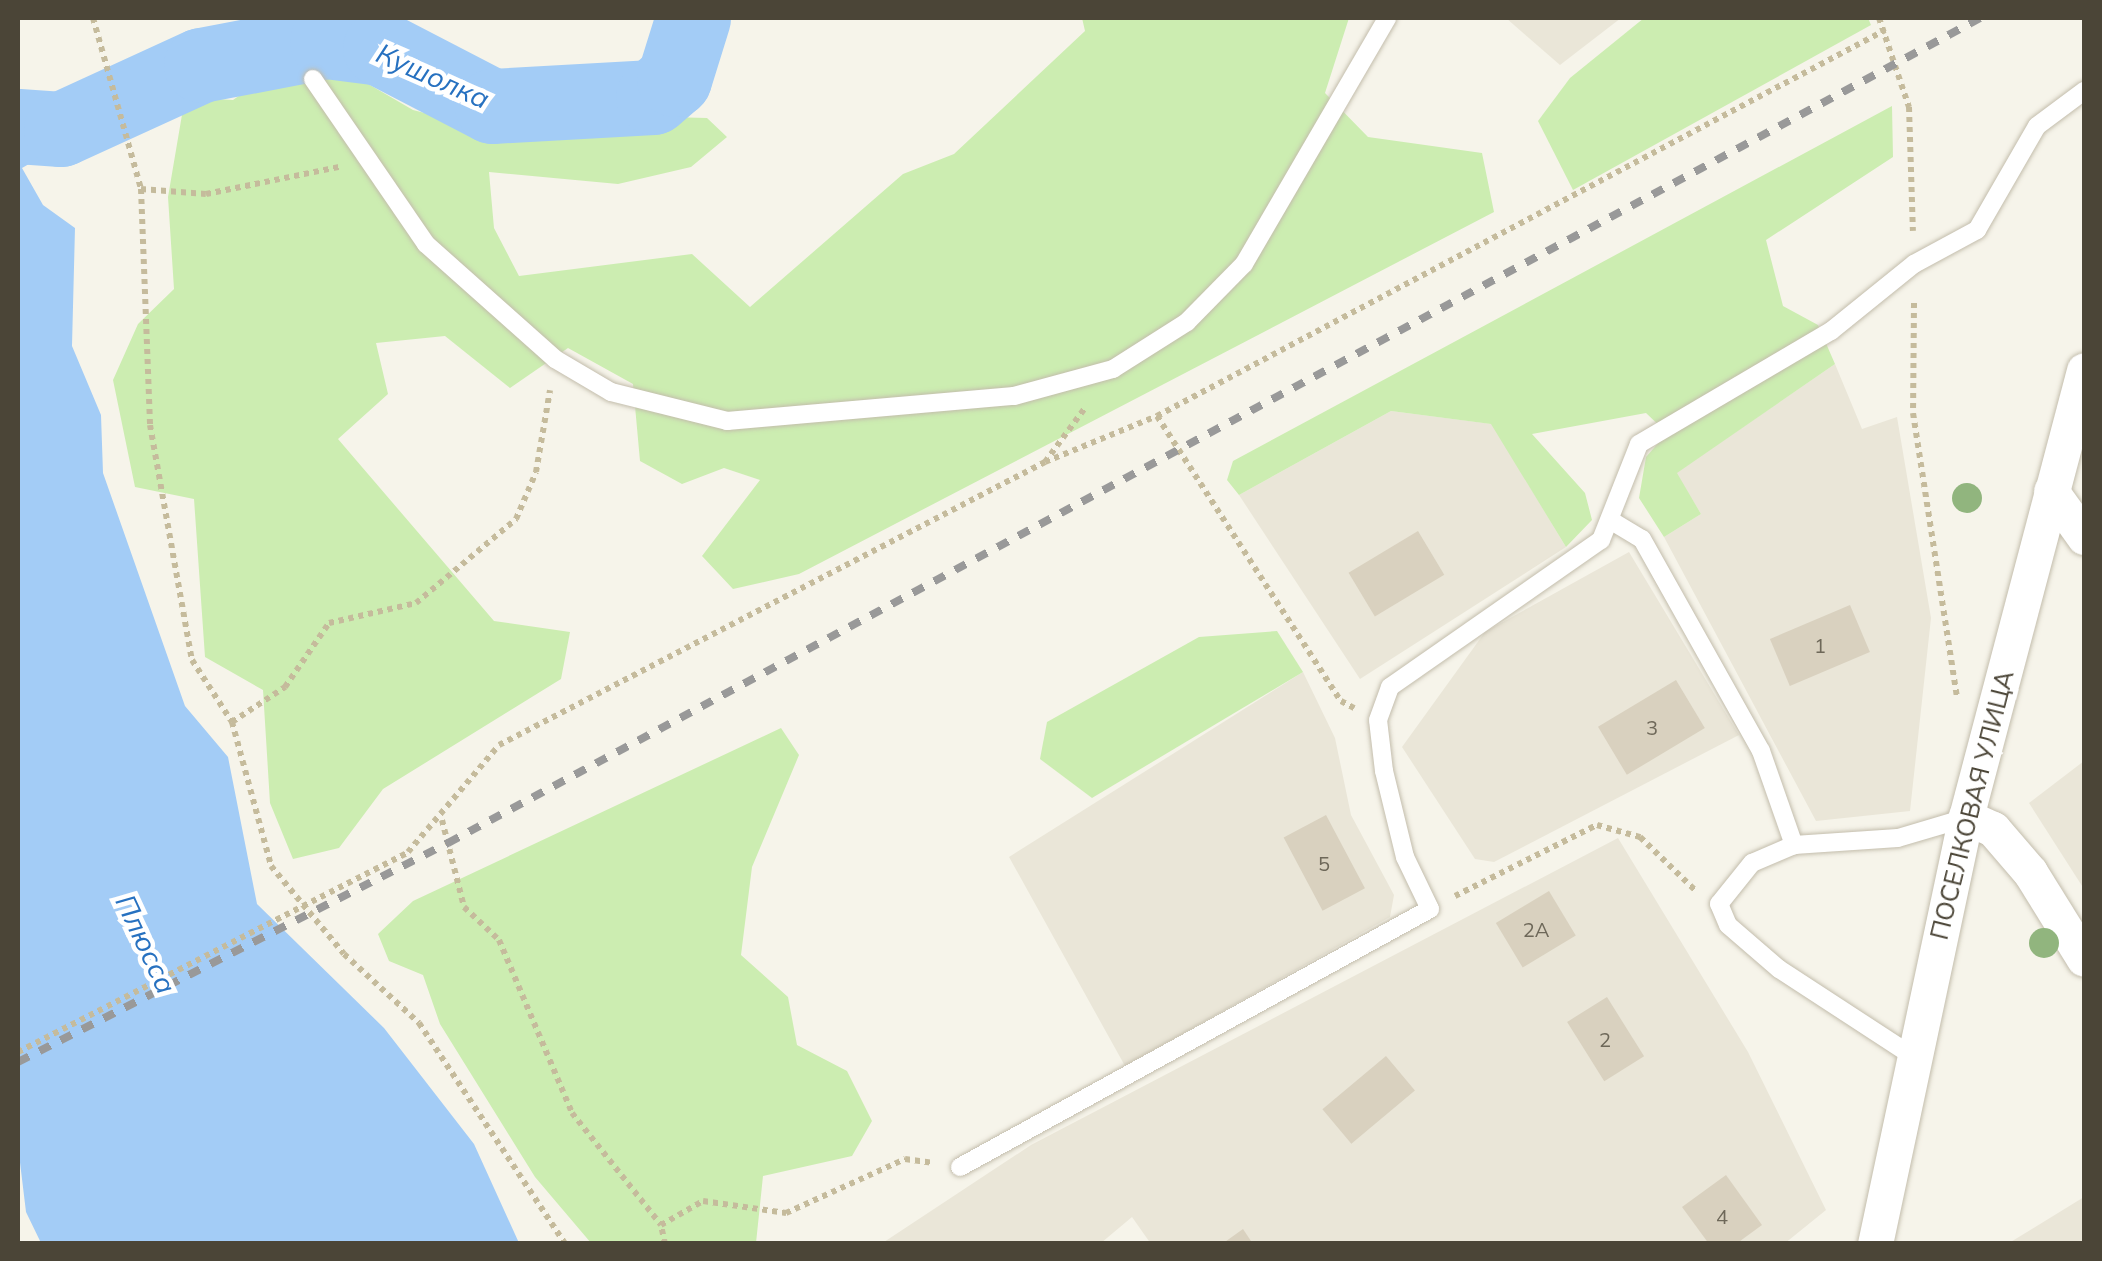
<!DOCTYPE html>
<meta charset="utf-8">
<style>
body{margin:0}
#map{position:relative;width:2102px;height:1261px;overflow:hidden;background:#f6f4ea;font-family:Mulish,sans-serif}
div>[style]{position:absolute}
[style*='--x']{left:calc(var(--x)*1px);top:calc(var(--y)*1px);width:calc(var(--w)*1px);rotate:calc(var(--a)*1deg)}
.residential>*{inset:0;background:#eae6d8}
.green>*{inset:0;background:#ccedb1}
.water>*{inset:0;background:#a3ccf6}
.river>*{height:75px;margin:-37.5px;padding:0 37.5px;transform-origin:37.5px;border-radius:37.5px;background:#a3ccf6}
.building>*{inset:0;background:#d9d1bf;transform-origin:0 0}
.path>*{height:6px;margin-top:-3px;transform-origin:0;background:repeating-linear-gradient(90deg,#c5bb9c 0 5px,transparent 0 10px)}
.roads{filter:drop-shadow(0 0 2px #c3bdac) drop-shadow(0 0 2px #c3bdac)}
.lane>*{height:18px;margin:-9px;padding:0 9px;transform-origin:9px;border-radius:9px;background:#fff}
.street>*{height:35px;margin:-17.5px;padding:0 17.5px;transform-origin:17.5px;border-radius:17.5px;background:#fff}
.rail>*{height:8px;margin-top:-4px;transform-origin:0;background:repeating-linear-gradient(90deg,#999 0 12px,transparent 0 24px)}
.path-bridge>*{height:6px;margin-top:-3px;transform-origin:0;background:repeating-linear-gradient(90deg,#c5bb9c 0 5px,transparent 0 10px)}
.trees>*{width:30px;height:30px;margin:-15px;border-radius:50%;background:#91b57e}
span{translate:-50% -50%;white-space:nowrap;text-align:center;line-height:1.15;-webkit-text-stroke:9px #fff;paint-order:stroke}
.number-label{font-size:20px;color:#6e6859}
.number-label span{-webkit-text-stroke-width:0}
.street-label{font-size:25px;color:#4b4537}
.water-label{font-size:28px;color:#2771c0;font-style:italic}
.frame{position:absolute;inset:0;border:20px solid #4b4537;pointer-events:none}
</style>
<div id="map">
<div class="residential">
<i style="clip-path:polygon(1506px 18px,1621px 18px,1560px 65px)"></i>
<i style="clip-path:polygon(1835px 364px,1862px 429px,1897px 417px,1931px 618px,1910px 811px,1816px 821px,1664px 537px,1701px 514px,1676px 473px)"></i>
<i style="clip-path:polygon(1391px 411px,1492px 424px,1566px 547px,1360px 679px,1239px 495px)"></i>
<i style="clip-path:polygon(1629px 552px,1739px 735px,1494px 862px,1475px 859px,1402px 747px,1485px 632px)"></i>
<i style="clip-path:polygon(1303px 672px,1335px 738px,1351px 815px,1394px 895px,1390px 917px,1125px 1066px,1009px 857px)"></i>
<i style="clip-path:polygon(2084px 761px,2084px 889px,2029px 803px)"></i>
<i style="clip-path:polygon(1618px 838px,1748px 1052px,1826px 1210px,1784px 1244px,1151px 1244px,1132px 1217px,1101px 1243px,881px 1244px,1031px 1145px)"></i>
<i style="clip-path:polygon(2084px 1197px,2084px 1243px,2009px 1243px)"></i>
</div>
<div class="green">
<i style="clip-path:polygon(1082px 18px,1349px 18px,1325px 93px,1368px 137px,1482px 153px,1494px 212px,799px 574px,733px 589px,702px 556px,760px 480px,724px 468px,682px 484px,640px 461px,633px 384px,568px 348px,510px 388px,445px 336px,376px 343px,388px 394px,338px 439px,494px 621px,570px 632px,561px 679px,383px 789px,339px 848px,293px 859px,270px 803px,263px 690px,205px 657px,194px 499px,135px 487px,113px 380px,138px 324px,174px 289px,168px 197px,185px 97px,233px 100px,278px 68px,351px 74px,413px 110px,491px 130px,590px 115px,707px 118px,727px 137px,691px 167px,618px 184px,489px 172px,494px 228px,519px 276px,692px 254px,750px 307px,903px 174px,954px 154px,1085px 31px)"></i>
<i style="clip-path:polygon(1644px 18px,1868px 18px,1871px 25px,1573px 190px,1538px 121px,1570px 78px)"></i>
<i style="clip-path:polygon(1892px 106px,1893px 157px,1766px 240px,1783px 306px,1818px 325px,1835px 364px,1677px 473px,1701px 514px,1664px 537px,1639px 498px,1646px 457px,1667px 433px,1646px 413px,1532px 434px,1585px 493px,1592px 520px,1566px 547px,1491px 424px,1391px 411px,1239px 495px,1227px 480px,1233px 461px)"></i>
<i style="clip-path:polygon(1277px 631px,1303px 672px,1092px 798px,1040px 759px,1047px 722px,1199px 637px)"></i>
<i style="clip-path:polygon(781px 728px,799px 755px,752px 867px,741px 955px,788px 997px,797px 1045px,847px 1071px,872px 1121px,852px 1156px,763px 1176px,756px 1243px,591px 1243px,535px 1177px,440px 1024px,423px 975px,389px 961px,378px 934px,413px 901px)"></i>
</div>
<div class="water">
<i style="clip-path:polygon(18px 86px,27px 107px,61px 129px,50px 152px,22px 168px,43px 205px,75px 228px,72px 346px,101px 415px,103px 473px,185px 706px,228px 757px,257px 904px,384px 1028px,474px 1144px,519px 1243px,41px 1243px,26px 1212px,18px 1146px)"></i>
</div>
<div class="river">
<i style="--x:18;--y:126;--w:43;--a:4"></i>
<i style="--x:61;--y:129;--w:154;--a:-24.6"></i>
<i style="--x:201;--y:65;--w:128;--a:-10.8"></i>
<i style="--x:327;--y:41;--w:53;--a:7.5"></i>
<i style="--x:380;--y:48;--w:126;--a:27.4"></i>
<i style="--x:492;--y:106;--w:161;--a:-3.2"></i>
<i style="--x:653;--y:97;--w:28;--a:-41"></i>
<i style="--x:674;--y:79;--w:64;--a:-72.7"></i>
</div>
<div class="building">
<i style="left:1418px;top:531px;width:51px;height:81px;rotate:59deg"></i>
<i style="left:1850px;top:605px;width:51px;height:87px;rotate:67deg"></i>
<i style="left:1676px;top:680px;width:56px;height:91px;rotate:59deg"></i>
<i style="left:1326px;top:815px;width:83px;height:48px;rotate:62deg"></i>
<i style="left:1549px;top:891px;width:52px;height:62px;rotate:59deg"></i>
<i style="left:1607px;top:997px;width:70px;height:47px;rotate:58deg"></i>
<i style="left:1386px;top:1056px;width:45px;height:83px;rotate:50deg"></i>
<i style="clip-path:polygon(1726px 1175px,1762px 1225px,1736px 1244px,1709px 1244px,1682px 1207px)"></i>
<i style="clip-path:polygon(1243px 1229px,1253px 1244px,1222px 1244px)"></i>
</div>
<div class="path">
<i style="--x:93;--y:18;--w:178;--a:74.3"></i>
<i style="--x:141;--y:189;--w:65;--a:4.4"></i>
<i style="--x:206;--y:194;--w:136;--a:-11.5"></i>
<i style="--x:1879;--y:18;--w:94;--a:71.4"></i>
<i style="--x:1909;--y:107;--w:124;--a:88.2"></i>
<i style="--x:141;--y:189;--w:236;--a:87.8"></i>
<i style="--x:150;--y:425;--w:239;--a:79.9"></i>
<i style="--x:192;--y:660;--w:74;--a:57.2"></i>
<i style="--x:232;--y:722;--w:149;--a:74.8"></i>
<i style="--x:271;--y:866;--w:114;--a:50.3"></i>
<i style="--x:344;--y:954;--w:102;--a:42.6"></i>
<i style="--x:419;--y:1023;--w:265;--a:56.5"></i>
<i style="--x:1914;--y:303;--w:110;--a:90.5"></i>
<i style="--x:1913;--y:413;--w:287;--a:81.2"></i>
<i style="--x:1157;--y:416;--w:339;--a:57.2"></i>
<i style="--x:1341;--y:701;--w:15;--a:28"></i>
<i style="--x:1045;--y:462;--w:121;--a:-22.3"></i>
<i style="--x:1157;--y:416;--w:824;--a:-27.93"></i>
<i style="--x:232;--y:722;--w:64;--a:-33.4"></i>
<i style="--x:285;--y:687;--w:78;--a:-55.5"></i>
<i style="--x:329;--y:623;--w:89;--a:-12.9"></i>
<i style="--x:416;--y:603;--w:131;--a:-40"></i>
<i style="--x:516;--y:519;--w:51;--a:-66.9"></i>
<i style="--x:536;--y:472;--w:83;--a:-80.3"></i>
<i style="--x:442;--y:820;--w:90;--a:75.8"></i>
<i style="--x:464;--y:907;--w:48;--a:43.3"></i>
<i style="--x:499;--y:940;--w:188;--a:67.1"></i>
<i style="--x:572;--y:1113;--w:143;--a:51.5"></i>
<i style="--x:408;--y:852;--w:140;--a:-49.6"></i>
<i style="--x:499;--y:745;--w:615;--a:-27.4"></i>
<i style="--x:1045;--y:462;--w:67;--a:-53.5"></i>
<i style="--x:1455;--y:896;--w:159;--a:-26.6"></i>
<i style="--x:1597;--y:825;--w:45;--a:15.6"></i>
<i style="--x:1640;--y:837;--w:78;--a:44"></i>
<i style="--x:665;--y:1244;--w:19;--a:-102"></i>
<i style="--x:661;--y:1225;--w:48;--a:-29.7"></i>
<i style="--x:703;--y:1201;--w:84;--a:8.2"></i>
<i style="--x:786;--y:1213;--w:131;--a:-24.4"></i>
<i style="--x:905;--y:1159;--w:29;--a:8"></i>
</div>
<div class="roads">
<div class="lane">
<i style="--x:313;--y:79;--w:200;--a:55.6"></i>
<i style="--x:426;--y:244;--w:173;--a:41.7"></i>
<i style="--x:555;--y:359;--w:65;--a:30.5"></i>
<i style="--x:611;--y:392;--w:120;--a:14"></i>
<i style="--x:727;--y:421;--w:288;--a:-5"></i>
<i style="--x:1014;--y:396;--w:103;--a:-15.3"></i>
<i style="--x:1113;--y:369;--w:88;--a:-32.4"></i>
<i style="--x:1187;--y:322;--w:81;--a:-45.5"></i>
<i style="--x:1244;--y:264;--w:285;--a:-59.8"></i>
<i style="--x:1615;--y:523;--w:31;--a:31"></i>
<i style="--x:1642;--y:539;--w:243;--a:60.7"></i>
<i style="--x:1761;--y:751;--w:100;--a:70.7"></i>
<i style="--x:1914;--y:1057;--w:161;--a:-146.9"></i>
<i style="--x:1779;--y:969;--w:67;--a:-139.2"></i>
<i style="--x:1728;--y:925;--w:23;--a:-113"></i>
<i style="--x:1719;--y:904;--w:53;--a:-51.2"></i>
<i style="--x:1752;--y:863;--w:46;--a:-23.2"></i>
<i style="--x:1794;--y:845;--w:104;--a:-3.9"></i>
<i style="--x:1898;--y:838;--w:70;--a:-16.6"></i>
<i style="--x:960;--y:1167;--w:536;--a:-28.76"></i>
<i style="--x:1430;--y:909;--w:58;--a:-115.7"></i>
<i style="--x:1405;--y:857;--w:89;--a:-103.7"></i>
<i style="--x:1384;--y:771;--w:51;--a:-96.7"></i>
<i style="--x:1378;--y:720;--w:35;--a:-70"></i>
<i style="--x:1390;--y:687;--w:257;--a:-34.9"></i>
<i style="--x:1601;--y:540;--w:103;--a:-68.4"></i>
<i style="--x:1639;--y:444;--w:223;--a:-30.5"></i>
<i style="--x:1831;--y:331;--w:107;--a:-38.9"></i>
<i style="--x:1914;--y:264;--w:72;--a:-28.4"></i>
<i style="--x:1977;--y:230;--w:120;--a:-60"></i>
<i style="--x:2037;--y:126;--w:59;--a:-36.7"></i>
</div>
<div class="street">
<i style="--x:2051;--y:491;--w:57;--a:54.3"></i>
<i style="--x:1966;--y:817;--w:30;--a:24"></i>
<i style="--x:1993;--y:829;--w:57;--a:49.3"></i>
<i style="--x:2030;--y:872;--w:102;--a:58.2"></i>
<i style="--x:1875;--y:1244;--w:437;--a:-78"></i>
<i style="--x:1966;--y:817;--w:462;--a:-75.2"></i>
</div>
</div>
<div class="rail">
<i style="--x:18;--y:1062;--w:483;--a:-27"></i>
<i style="--x:448;--y:843;--w:1740;--a:-28.3"></i>
</div>
<div class="path-bridge">
<i style="--x:18;--y:1052;--w:438;--a:-27.1"></i>
</div>
<div class="trees">
<i style="left:1967px;top:498px"></i>
<i style="left:2044px;top:943px"></i>
</div>
<div class="number-label">
<span style="left:1820px;top:645px">1</span>
<span style="left:1652px;top:727px">3</span>
<span style="left:1324px;top:863px">5</span>
<span style="left:1536px;top:929px">2А</span>
<span style="left:1605px;top:1039px">2</span>
<span style="left:1722px;top:1216px">4</span>
</div>
<div class="street-label">
<span style="left:1972px;top:805px;rotate:-76deg">ПОСЕЛКОВАЯ УЛИЦА</span>
</div>
<div class="water-label">
<span style="left:433px;top:76px;rotate:24deg">Кушолка</span>
<span style="left:146px;top:944px;rotate:65deg">Плюсса</span>
</div>
<div class="frame"></div>
</div>
